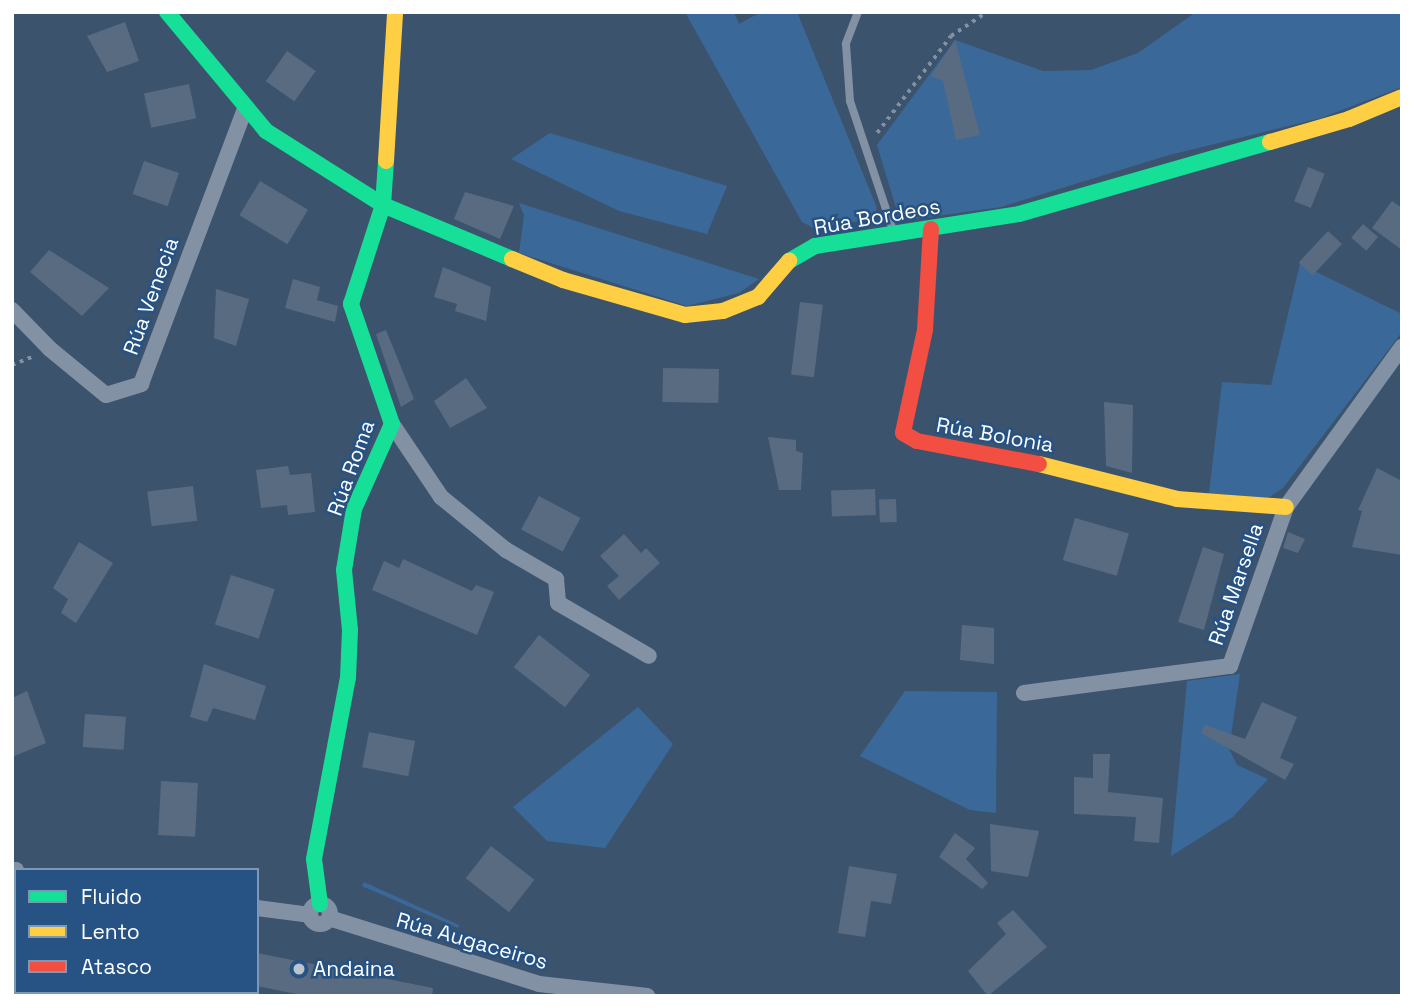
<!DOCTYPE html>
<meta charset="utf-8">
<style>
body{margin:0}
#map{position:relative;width:1414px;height:1008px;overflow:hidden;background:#3c536e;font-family:"Space Grotesk",sans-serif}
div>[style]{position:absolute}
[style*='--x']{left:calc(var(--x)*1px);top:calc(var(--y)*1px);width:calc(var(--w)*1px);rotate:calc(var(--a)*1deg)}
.green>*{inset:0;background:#3a6999}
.building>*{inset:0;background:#596b80;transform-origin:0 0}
.path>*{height:3.5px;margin-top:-1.75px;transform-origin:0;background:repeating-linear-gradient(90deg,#8292a4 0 3.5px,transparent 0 8.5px)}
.lane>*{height:8px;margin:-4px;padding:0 4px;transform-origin:4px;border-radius:4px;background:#8292a4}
.street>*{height:16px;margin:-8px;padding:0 8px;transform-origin:8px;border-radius:8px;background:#8292a4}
.street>.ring{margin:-8px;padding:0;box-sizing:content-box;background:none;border:16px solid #8292a4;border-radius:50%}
.fast>*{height:16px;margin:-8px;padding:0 8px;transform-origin:8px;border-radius:8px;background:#16e098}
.slow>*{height:16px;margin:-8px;padding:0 8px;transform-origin:8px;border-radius:8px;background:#ffcf43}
.jam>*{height:16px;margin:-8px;padding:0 8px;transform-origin:8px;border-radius:8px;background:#f24e42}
.dots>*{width:19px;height:19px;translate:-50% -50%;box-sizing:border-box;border:4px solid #265284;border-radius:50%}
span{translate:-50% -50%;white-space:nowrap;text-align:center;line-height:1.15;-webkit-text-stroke:5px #265284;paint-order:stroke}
.street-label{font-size:21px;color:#fff}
.poi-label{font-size:21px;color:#fff}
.left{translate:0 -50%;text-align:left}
.frame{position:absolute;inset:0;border:14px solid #fff;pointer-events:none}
.legend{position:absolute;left:14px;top:868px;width:245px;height:126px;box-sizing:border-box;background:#265284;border:2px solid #7d97b5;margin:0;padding:9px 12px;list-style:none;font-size:21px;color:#fff}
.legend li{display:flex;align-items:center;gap:14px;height:35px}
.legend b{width:35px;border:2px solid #7d97b5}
</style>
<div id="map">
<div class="green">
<i style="clip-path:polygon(685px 12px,734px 12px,739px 24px,761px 12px,797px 12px,877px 208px,873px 219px,814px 228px,802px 222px)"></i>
<i style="clip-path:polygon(1196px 12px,1402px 12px,1402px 87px,1321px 118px,1169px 155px,1001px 207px,900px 221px,877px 145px,955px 40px,1043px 71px,1091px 70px,1138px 53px)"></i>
<i style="clip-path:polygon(550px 133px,727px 186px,707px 234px,619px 211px,511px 159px)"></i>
<i style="clip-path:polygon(519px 203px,759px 279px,739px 293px,687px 306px,519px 253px,524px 215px)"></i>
<i style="clip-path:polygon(1300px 264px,1402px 314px,1402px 332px,1283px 488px,1268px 498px,1209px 493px,1222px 382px,1271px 385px)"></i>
<i style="clip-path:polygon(1240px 674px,1229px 749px,1237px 765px,1268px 779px,1233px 817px,1171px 856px,1187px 681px)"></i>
<i style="clip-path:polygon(905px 691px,997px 692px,996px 813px,970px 810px,860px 756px)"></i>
<i style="clip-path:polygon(638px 707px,673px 744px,605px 848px,547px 841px,513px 807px)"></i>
<i style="clip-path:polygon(364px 882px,459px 925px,458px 928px,362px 886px)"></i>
<i style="clip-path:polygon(12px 886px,16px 992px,84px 996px,12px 996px)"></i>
</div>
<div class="building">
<i style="clip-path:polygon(125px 22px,139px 61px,107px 72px,87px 36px)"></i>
<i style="clip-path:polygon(955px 40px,980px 135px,956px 140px,943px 81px,931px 76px)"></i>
<i style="left:287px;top:51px;width:35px;height:37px;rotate:35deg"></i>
<i style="left:189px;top:84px;width:35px;height:46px;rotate:78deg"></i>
<i style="left:144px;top:161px;width:37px;height:35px;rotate:19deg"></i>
<i style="left:1308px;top:167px;width:18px;height:37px;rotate:22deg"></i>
<i style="left:260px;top:181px;width:56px;height:40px;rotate:31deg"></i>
<i style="clip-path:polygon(465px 192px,514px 206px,500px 239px,454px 219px)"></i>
<i style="clip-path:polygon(1392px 201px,1402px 208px,1402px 250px,1372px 228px)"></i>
<i style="left:1363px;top:224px;width:20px;height:18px;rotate:41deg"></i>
<i style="left:1328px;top:231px;width:19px;height:43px;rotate:43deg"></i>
<i style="clip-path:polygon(49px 250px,109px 288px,82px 316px,30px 272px)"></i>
<i style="clip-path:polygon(443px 267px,491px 287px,486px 321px,455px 311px,457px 304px,434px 297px)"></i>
<i style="clip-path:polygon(293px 279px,320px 287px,317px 300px,338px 306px,335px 322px,285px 308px)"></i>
<i style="clip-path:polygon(216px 289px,249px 299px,236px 346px,214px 338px)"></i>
<i style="left:800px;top:302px;width:23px;height:73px;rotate:7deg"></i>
<i style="clip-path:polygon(386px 330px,414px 399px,401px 407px,376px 334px)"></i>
<i style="left:663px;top:368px;width:56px;height:34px;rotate:1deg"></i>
<i style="clip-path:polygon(466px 378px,487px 408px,450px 428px,434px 401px)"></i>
<i style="clip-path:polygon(1104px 402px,1133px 405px,1132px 473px,1106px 466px)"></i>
<i style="clip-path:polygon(768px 437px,796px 440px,796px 451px,803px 453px,801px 490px,779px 490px)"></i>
<i style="clip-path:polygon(288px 466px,290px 475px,311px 473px,315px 512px,288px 515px,287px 505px,261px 508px,256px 470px)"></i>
<i style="clip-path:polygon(1377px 468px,1402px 481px,1402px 555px,1352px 547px,1362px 511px,1358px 510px)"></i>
<i style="left:193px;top:486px;width:35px;height:46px;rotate:83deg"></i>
<i style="left:875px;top:489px;width:26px;height:44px;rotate:88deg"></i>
<i style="left:539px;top:496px;width:47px;height:38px;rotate:28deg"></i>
<i style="left:896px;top:499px;width:23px;height:17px;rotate:88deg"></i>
<i style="left:1075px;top:518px;width:56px;height:44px;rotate:16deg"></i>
<i style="clip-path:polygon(1288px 532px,1305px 539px,1298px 553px,1283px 548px)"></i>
<i style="clip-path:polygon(624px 534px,641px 553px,646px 548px,660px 563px,619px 600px,607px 586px,619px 576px,600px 556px)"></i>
<i style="clip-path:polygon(79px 542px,113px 563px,76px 623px,61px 613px,68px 599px,53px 588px)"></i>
<i style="clip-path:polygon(1203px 547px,1224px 554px,1204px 630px,1178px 622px)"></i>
<i style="clip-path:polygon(403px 559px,472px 591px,476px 585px,494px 592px,477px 635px,372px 590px,384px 561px,399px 568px)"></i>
<i style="left:231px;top:575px;width:46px;height:52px;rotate:18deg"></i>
<i style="clip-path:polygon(962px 625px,994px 628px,994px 664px,960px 660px)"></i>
<i style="left:539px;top:635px;width:65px;height:41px;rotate:38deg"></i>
<i style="clip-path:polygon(204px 664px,266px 686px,255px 720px,213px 708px,207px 722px,190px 717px)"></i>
<i style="clip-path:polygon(27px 691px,46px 743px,12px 757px,12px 698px)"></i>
<i style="clip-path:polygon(1262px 702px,1297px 717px,1280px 758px,1294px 764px,1285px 780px,1201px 733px,1205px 725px,1245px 739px)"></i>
<i style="left:85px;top:714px;width:41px;height:33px;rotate:4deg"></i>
<i style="left:369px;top:732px;width:47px;height:36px;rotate:11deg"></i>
<i style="clip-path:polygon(1093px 754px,1110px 754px,1108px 792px,1163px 798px,1159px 843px,1134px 841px,1136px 817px,1074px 814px,1074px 777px,1093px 778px)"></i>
<i style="left:161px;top:781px;width:37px;height:54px;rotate:3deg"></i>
<i style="clip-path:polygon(990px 824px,1039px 831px,1028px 877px,991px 871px)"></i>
<i style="clip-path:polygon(955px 833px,975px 848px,966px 859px,988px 883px,982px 889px,939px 857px)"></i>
<i style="left:491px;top:846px;width:55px;height:41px;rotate:38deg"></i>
<i style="clip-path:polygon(849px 866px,897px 874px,891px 904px,871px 901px,865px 937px,838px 933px)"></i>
<i style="clip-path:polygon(1013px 910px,1047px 947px,988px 996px,968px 971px,1006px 934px,997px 923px)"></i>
<i style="clip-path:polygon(257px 953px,433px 988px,432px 996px,306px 996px,257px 986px)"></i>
</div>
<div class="path">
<i style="--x:877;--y:133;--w:122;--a:-52.7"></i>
<i style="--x:951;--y:36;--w:43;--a:-33.7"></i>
<i style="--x:12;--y:365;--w:22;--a:-22"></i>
</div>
<div class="lane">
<i style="--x:858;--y:12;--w:34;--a:111"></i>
<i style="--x:846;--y:44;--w:57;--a:86"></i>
<i style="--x:850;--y:101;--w:136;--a:71.6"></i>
</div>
<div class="street">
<i style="--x:12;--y:310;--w:54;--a:45.7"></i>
<i style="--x:50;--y:349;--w:72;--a:39.4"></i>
<i style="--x:106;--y:395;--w:37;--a:-17"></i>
<i style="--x:141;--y:384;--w:294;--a:-69.3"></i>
<i style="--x:392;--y:424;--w:88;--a:56.1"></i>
<i style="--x:441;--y:497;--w:84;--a:39.2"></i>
<i style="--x:506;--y:550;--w:58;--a:30.1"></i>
<i style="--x:556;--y:579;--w:24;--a:85"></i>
<i style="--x:558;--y:603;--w:105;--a:30.2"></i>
<i style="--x:1024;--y:693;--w:208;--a:-7.5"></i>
<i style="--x:1230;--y:666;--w:169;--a:-70.6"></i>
<i style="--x:1286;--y:507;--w:198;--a:-54.1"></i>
<i style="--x:12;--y:870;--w:4;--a:0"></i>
<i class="ring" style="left:310px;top:904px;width:4px;height:4px"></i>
<i style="--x:257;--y:908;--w:53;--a:7.5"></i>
<i style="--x:329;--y:918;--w:220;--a:17.4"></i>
<i style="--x:539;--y:984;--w:109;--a:6.3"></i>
</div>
<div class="fast">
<i style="--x:167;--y:12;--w:155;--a:50.2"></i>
<i style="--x:266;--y:131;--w:138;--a:32.3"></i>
<i style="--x:383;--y:205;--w:140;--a:22.7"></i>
<i style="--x:789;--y:261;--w:30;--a:-30"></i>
<i style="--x:815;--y:246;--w:206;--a:-8.9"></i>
<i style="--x:1019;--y:214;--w:261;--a:-16"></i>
<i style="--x:320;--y:904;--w:45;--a:-97.6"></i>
<i style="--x:314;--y:859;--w:184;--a:-79.4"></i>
<i style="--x:348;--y:678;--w:48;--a:-87.6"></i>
<i style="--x:350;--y:630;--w:60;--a:-95.7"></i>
<i style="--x:344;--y:570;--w:62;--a:-80.7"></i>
<i style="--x:354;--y:509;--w:93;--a:-65.9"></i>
<i style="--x:392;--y:424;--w:127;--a:-108.9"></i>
<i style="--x:351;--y:304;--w:104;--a:-72.1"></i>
<i style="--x:383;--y:205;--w:44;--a:-86.1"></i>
</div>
<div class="slow">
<i style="--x:1270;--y:142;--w:82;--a:-16.2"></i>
<i style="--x:1349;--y:119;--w:57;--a:-22.5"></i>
<i style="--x:386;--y:161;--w:149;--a:-86.5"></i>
<i style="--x:512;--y:259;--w:55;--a:22.4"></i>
<i style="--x:563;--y:280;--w:127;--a:16"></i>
<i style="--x:685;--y:315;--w:38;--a:-6"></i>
<i style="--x:723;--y:311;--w:38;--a:-22"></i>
<i style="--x:758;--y:297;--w:48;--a:-49.3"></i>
<i style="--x:1039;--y:464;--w:142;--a:14.2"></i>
<i style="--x:1177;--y:499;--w:109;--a:4.2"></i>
</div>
<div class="jam">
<i style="--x:931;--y:229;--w:101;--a:93.4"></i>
<i style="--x:925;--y:330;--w:105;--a:102.1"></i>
<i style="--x:903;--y:433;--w:16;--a:30"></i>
<i style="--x:917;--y:441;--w:124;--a:10.7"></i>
</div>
<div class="dots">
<i style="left:299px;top:969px;background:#bbc3cc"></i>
</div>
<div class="street-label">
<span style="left:877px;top:217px;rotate:-10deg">Rúa Bordeos</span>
<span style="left:151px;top:296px;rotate:-70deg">Rúa Venecia</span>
<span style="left:995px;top:435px;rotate:10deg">Rúa Bolonia</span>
<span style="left:351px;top:468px;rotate:-70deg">Rúa Roma</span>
<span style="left:1236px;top:584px;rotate:-71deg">Rúa Marsella</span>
<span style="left:472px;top:941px;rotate:16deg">Rúa Augaceiros</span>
</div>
<div class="poi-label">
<span class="left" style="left:313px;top:969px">Andaina</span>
</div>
<div class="frame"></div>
<ul class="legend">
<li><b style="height:9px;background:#16e098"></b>Fluido</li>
<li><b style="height:9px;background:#ffcf43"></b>Lento</li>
<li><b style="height:9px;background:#f24e42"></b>Atasco</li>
</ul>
</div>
